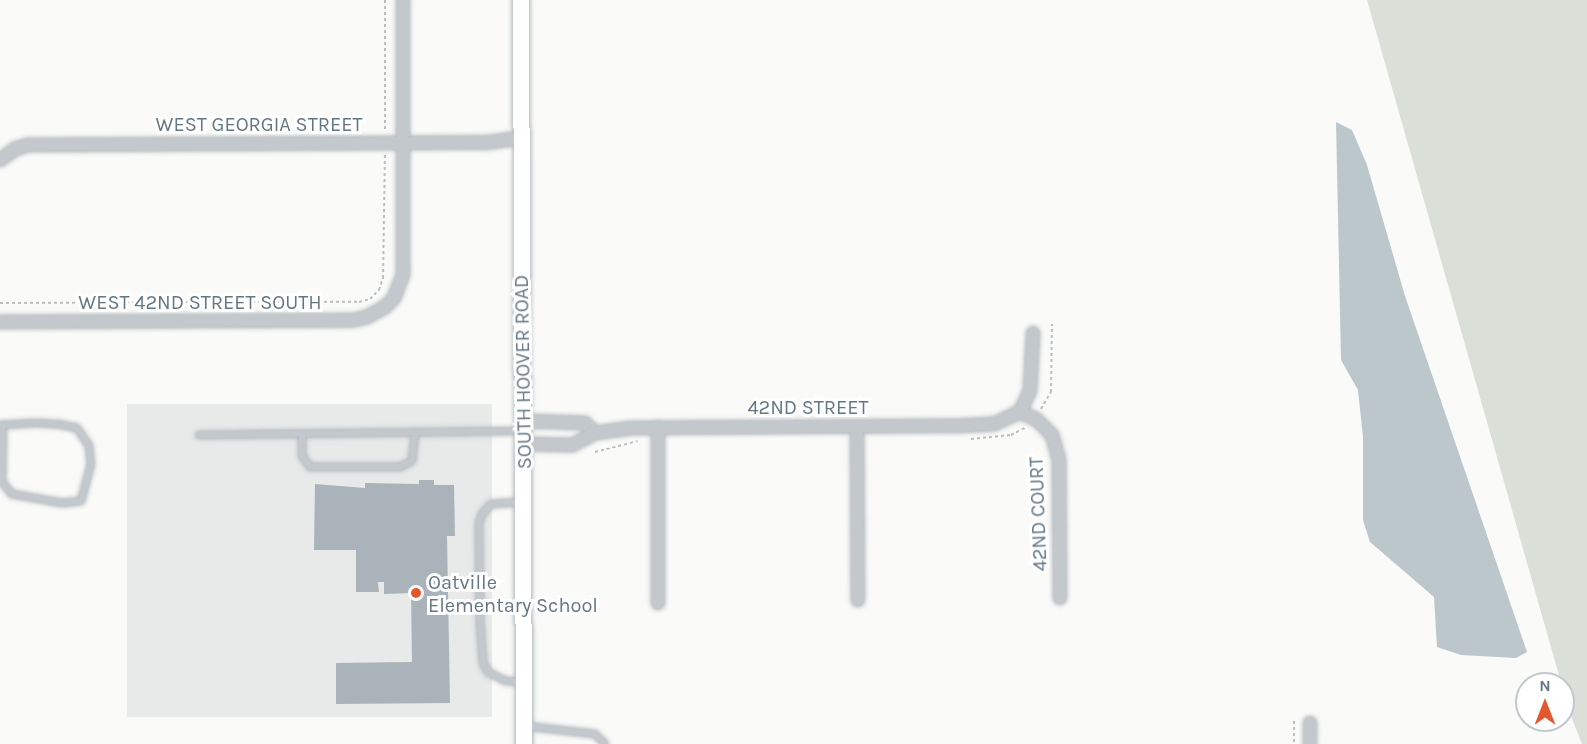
<!DOCTYPE html>
<style>
body{margin:0}
#map{position:relative;width:1587px;height:744px;overflow:hidden;background:#fafaf8;font-family:Karla,sans-serif}
div>[style]{position:absolute}
[style*='--x']{left:calc(var(--x)*1px);top:calc(var(--y)*1px);width:calc(var(--w)*1px);rotate:calc(var(--a)*1deg)}
.built>*{inset:0;background:#e8e9e9;transform-origin:0 0}
.green>*{inset:0;background:#dadfd7}
.water>*{inset:0;background:#bbc7cb}
.building>*{inset:0;background:#aab3b9}
.path>*{height:2px;margin-top:-1px;transform-origin:0;background:repeating-linear-gradient(90deg,#bbbfc2 0 3px,transparent 0 6px)}
.roads{filter:drop-shadow(0 0 2px #b3babf) drop-shadow(0 0 2px #b3babf)}
.lane>*{height:6px;margin:-3px;padding:0 3px;transform-origin:3px;border-radius:3px;background:#c3c8cc}
.street>*{height:12px;margin:-6px;padding:0 6px;transform-origin:6px;border-radius:6px;background:#c3c8cc}
.secondary>*{height:16px;margin:-8px;padding:0 8px;transform-origin:8px;border-radius:8px;background:#fff}
.dots>*{width:16px;height:16px;translate:-50% -50%;box-sizing:border-box;border:3px solid #fff;border-radius:50%}
span{translate:-50% -50%;white-space:nowrap;text-align:center;line-height:1.15;-webkit-text-stroke:6px #fff;paint-order:stroke}
.street-label{font-size:20px;color:#657683}
.poi-label{font-size:20px;color:#657683}
.left{translate:0 -50%;text-align:left}
.north{position:absolute;left:1515px;top:672px;width:60px;height:60px;box-sizing:border-box;background:#fff;border:2px solid #c1c8cd;border-radius:50%;rotate:0deg;font-size:16px;font-weight:700;line-height:24px;text-align:center;color:#657683}
.north::after{content:'';display:block;margin:auto;width:21px;height:27px;background:#e4572e;clip-path:polygon(50% 0,100% 100%,50% 72%,0 100%)}
</style>
<div id="map">
<div class="built">
<i style="left:492px;top:404px;width:313px;height:365px;rotate:90deg"></i>
</div>
<div class="green">
<i style="clip-path:polygon(1367px 0,1587px 0,1587px 744px,1582px 744px,1570px 714px)"></i>
</div>
<div class="water">
<i style="clip-path:polygon(1336px 122px,1352px 130px,1367px 165px,1405px 296px,1527px 652px,1516px 658px,1461px 655px,1437px 647px,1434px 597px,1370px 542px,1363px 520px,1363px 437px,1358px 390px,1341px 360px)"></i>
</div>
<div class="building">
<i style="clip-path:polygon(419px 480px,434px 480px,434px 485px,454px 485px,455px 536px,447px 536px,450px 703px,336px 704px,336px 663px,412px 662px,411px 593px,384px 594px,384px 582px,378px 582px,379px 592px,356px 592px,356px 550px,314px 550px,315px 484px,365px 488px,365px 483px,419px 484px)"></i>
</div>
<div class="path">
<i style="--x:385;--y:0;--w:131;--a:90"></i>
<i style="--x:0;--y:303;--w:359;--a:-0.2"></i>
<i style="--x:359;--y:302;--w:11;--a:-15"></i>
<i style="--x:370;--y:299;--w:13;--a:-45"></i>
<i style="--x:379;--y:290;--w:13;--a:-72"></i>
<i style="--x:383;--y:278;--w:123;--a:-89.1"></i>
<i style="--x:1041;--y:409;--w:20;--a:-60"></i>
<i style="--x:1051;--y:392;--w:68;--a:-89.2"></i>
<i style="--x:971;--y:439;--w:40;--a:-5.7"></i>
<i style="--x:1011;--y:435;--w:17;--a:-28"></i>
<i style="--x:595;--y:452;--w:44;--a:-14.3"></i>
<i style="--x:1294;--y:721;--w:23;--a:90"></i>
</div>
<div class="roads">
<div class="lane">
<i style="--x:0;--y:425;--w:36;--a:-3"></i>
<i style="--x:36;--y:423;--w:22;--a:3"></i>
<i style="--x:58;--y:424;--w:19;--a:12"></i>
<i style="--x:77;--y:428;--w:22;--a:56"></i>
<i style="--x:89;--y:446;--w:18;--a:84"></i>
<i style="--x:91;--y:464;--w:38;--a:105"></i>
<i style="--x:81;--y:501;--w:19;--a:174"></i>
<i style="--x:62;--y:503;--w:51;--a:-169.8"></i>
<i style="--x:12;--y:494;--w:16;--a:-130"></i>
<i style="--x:2;--y:482;--w:57;--a:-89"></i>
<i style="--x:302;--y:434;--w:22;--a:90"></i>
<i style="--x:302;--y:456;--w:14;--a:54"></i>
<i style="--x:310;--y:467;--w:90;--a:0"></i>
<i style="--x:400;--y:467;--w:13;--a:-27"></i>
<i style="--x:412;--y:461;--w:29;--a:-84"></i>
<i style="--x:199;--y:435;--w:322;--a:-0.7"></i>
<i style="--x:521;--y:502;--w:30;--a:176"></i>
<i style="--x:491;--y:504;--w:13;--a:132"></i>
<i style="--x:482;--y:514;--w:9;--a:108"></i>
<i style="--x:479;--y:523;--w:98;--a:89.4"></i>
<i style="--x:480;--y:621;--w:42;--a:85.9"></i>
<i style="--x:483;--y:663;--w:10;--a:61"></i>
<i style="--x:488;--y:672;--w:20;--a:27"></i>
<i style="--x:506;--y:681;--w:17;--a:3"></i>
<i style="--x:525;--y:726;--w:70;--a:6.5"></i>
<i style="--x:595;--y:734;--w:14;--a:45"></i>
</div>
<div class="street">
<i style="--x:0;--y:160;--w:19;--a:-36"></i>
<i style="--x:15;--y:149;--w:13;--a:-18"></i>
<i style="--x:27;--y:145;--w:457;--a:-0.3"></i>
<i style="--x:484;--y:143;--w:37;--a:-8"></i>
<i style="--x:0;--y:322;--w:354;--a:-0.3"></i>
<i style="--x:354;--y:320;--w:13;--a:-13"></i>
<i style="--x:367;--y:317;--w:21;--a:-29"></i>
<i style="--x:385;--y:307;--w:13;--a:-45"></i>
<i style="--x:394;--y:298;--w:26;--a:-69"></i>
<i style="--x:403;--y:274;--w:274;--a:-90"></i>
<i style="--x:1020;--y:412;--w:17;--a:24"></i>
<i style="--x:1036;--y:419;--w:23;--a:45"></i>
<i style="--x:1052;--y:435;--w:25;--a:74"></i>
<i style="--x:1059;--y:459;--w:139;--a:89.6"></i>
<i style="--x:1020;--y:412;--w:23;--a:-65"></i>
<i style="--x:1030;--y:391;--w:58;--a:-87"></i>
<i style="--x:525;--y:421;--w:60;--a:1.9"></i>
<i style="--x:585;--y:423;--w:14;--a:45"></i>
<i style="--x:595;--y:433;--w:26;--a:152"></i>
<i style="--x:572;--y:445;--w:47;--a:-178.8"></i>
<i style="--x:857;--y:426;--w:174;--a:89.7"></i>
<i style="--x:658;--y:427;--w:176;--a:90"></i>
<i style="--x:595;--y:433;--w:36;--a:-8"></i>
<i style="--x:631;--y:428;--w:323;--a:-0.4"></i>
<i style="--x:954;--y:426;--w:40;--a:-2.9"></i>
<i style="--x:994;--y:424;--w:29;--a:-25"></i>
<i style="--x:1310;--y:723;--w:21;--a:90"></i>
</div>
<div class="secondary">
<i style="--x:521;--y:0;--w:744;--a:89.77"></i>
</div>
</div>
<div class="dots">
<i style="left:416px;top:593px;background:#e4572e"></i>
</div>
<div class="street-label">
<span style="left:259px;top:124px">WEST GEORGIA STREET</span>
<span style="left:200px;top:302px">WEST 42ND STREET SOUTH</span>
<span style="left:523px;top:372px;rotate:-91deg">SOUTH HOOVER ROAD</span>
<span style="left:808px;top:407px">42ND STREET</span>
<span style="left:1038px;top:514px;rotate:-92deg">42ND COURT</span>
</div>
<div class="poi-label">
<span class="left" style="left:428px;top:594px">Oatville<br>Elementary School</span>
</div>
<div class="north">N</div>
</div>
